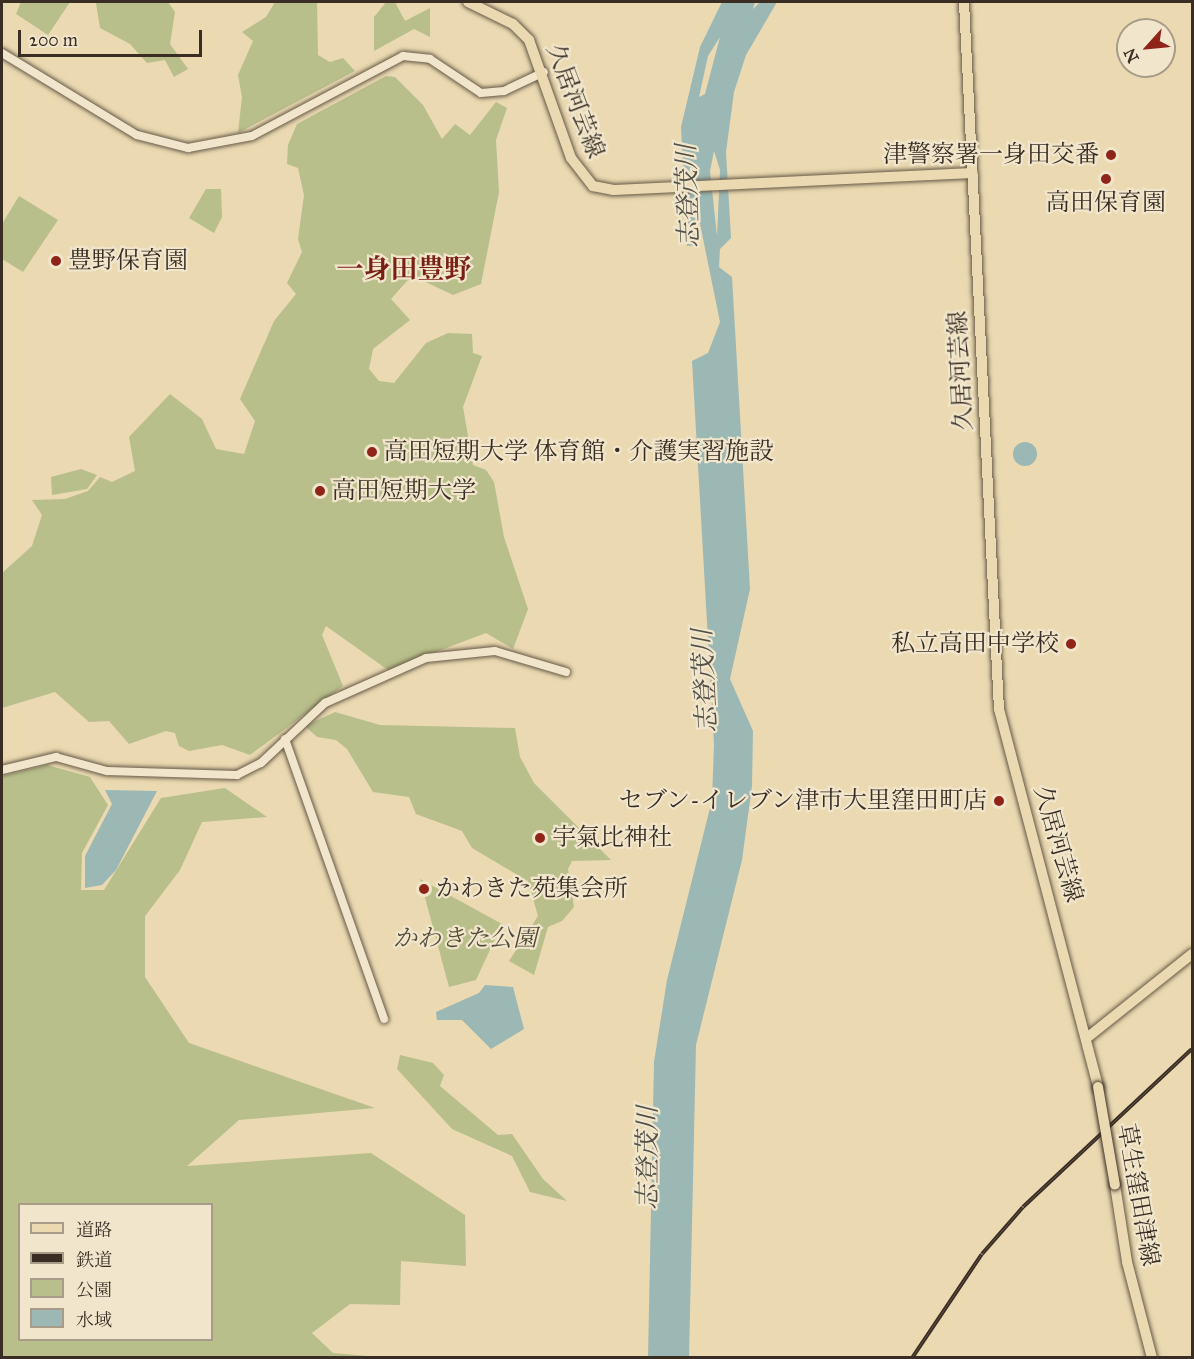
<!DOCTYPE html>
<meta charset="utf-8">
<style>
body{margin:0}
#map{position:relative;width:1194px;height:1359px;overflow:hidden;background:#ead9b1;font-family:"IM FELL Great Primer","Noto Serif JP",serif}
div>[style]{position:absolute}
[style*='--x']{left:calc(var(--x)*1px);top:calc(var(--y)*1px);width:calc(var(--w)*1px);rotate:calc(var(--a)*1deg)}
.green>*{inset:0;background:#b8bf8a}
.water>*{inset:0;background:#9bb8b5}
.round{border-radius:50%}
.roads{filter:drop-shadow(0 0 2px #665947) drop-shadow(0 0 2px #665947)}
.minor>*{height:8px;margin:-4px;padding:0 4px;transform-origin:4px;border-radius:4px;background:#f1e6cc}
.major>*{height:10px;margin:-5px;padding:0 5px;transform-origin:5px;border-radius:5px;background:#ead9b1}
.rail>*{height:4px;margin-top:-2px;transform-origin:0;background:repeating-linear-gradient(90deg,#f1e6cc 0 4.5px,#3a2e24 0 9px);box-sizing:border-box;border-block:2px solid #3a2e24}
.bridges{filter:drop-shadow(0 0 2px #3a2e24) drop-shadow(0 0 2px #3a2e24)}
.major-bridge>*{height:10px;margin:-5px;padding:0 5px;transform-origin:5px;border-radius:5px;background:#ead9b1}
.dots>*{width:16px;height:16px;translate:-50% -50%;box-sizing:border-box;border:3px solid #f1e6cc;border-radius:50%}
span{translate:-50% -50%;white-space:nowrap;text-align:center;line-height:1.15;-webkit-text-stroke:4.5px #f1e6cc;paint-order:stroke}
.street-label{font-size:24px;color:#3a2e24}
.poi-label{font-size:24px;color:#3a2e24}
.right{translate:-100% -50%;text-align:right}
.left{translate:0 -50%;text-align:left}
.park-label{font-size:24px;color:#534b38;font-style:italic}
.water-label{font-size:26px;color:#525048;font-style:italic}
.quarter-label{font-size:27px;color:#7a1f14;font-weight:700}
.frame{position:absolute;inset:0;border:3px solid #3a2e24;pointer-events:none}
.legend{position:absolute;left:18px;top:1203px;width:195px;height:138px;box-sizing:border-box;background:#f1e6cc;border:2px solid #a89c89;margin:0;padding:8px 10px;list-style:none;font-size:18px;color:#3a2e24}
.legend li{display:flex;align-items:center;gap:12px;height:30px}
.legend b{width:30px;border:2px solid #a89c89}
.north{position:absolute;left:1116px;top:18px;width:60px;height:60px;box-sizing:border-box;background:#f1e6cc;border:2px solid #a89c89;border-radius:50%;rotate:243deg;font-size:16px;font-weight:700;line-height:24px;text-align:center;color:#3a2e24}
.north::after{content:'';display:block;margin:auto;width:21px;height:27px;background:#8f2418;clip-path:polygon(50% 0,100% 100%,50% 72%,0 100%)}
.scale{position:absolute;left:18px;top:30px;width:184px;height:27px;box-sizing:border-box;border:3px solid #3a2e24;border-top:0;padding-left:8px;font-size:18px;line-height:21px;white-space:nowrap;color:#3a2e24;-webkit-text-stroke:4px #f1e6cc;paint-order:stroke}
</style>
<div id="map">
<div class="green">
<i style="clip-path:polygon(21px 2px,70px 2px,48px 35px,16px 14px)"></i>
<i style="clip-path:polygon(168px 2px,175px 12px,170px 44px,188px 69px,174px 77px,165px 60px,147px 63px,130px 44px,100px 28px,96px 3px)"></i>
<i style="clip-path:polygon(275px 2px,317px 2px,318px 55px,330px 62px,343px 58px,355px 71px,238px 133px,242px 97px,238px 75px,253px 41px,242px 32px,266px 17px)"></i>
<i style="clip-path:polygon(386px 2px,395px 2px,405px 21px,430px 8px,430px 37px,414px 29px,374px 51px,374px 17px)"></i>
<i style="clip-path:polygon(386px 76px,395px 77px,423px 105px,442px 139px,455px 124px,470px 135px,496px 102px,507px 108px,496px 140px,499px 192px,481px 284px,453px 295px,415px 277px,407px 281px,391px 299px,410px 320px,373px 349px,369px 369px,379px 381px,394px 383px,426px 343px,448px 333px,472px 334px,473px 353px,482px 356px,463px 407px,473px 465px,486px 470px,494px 482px,504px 537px,528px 609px,513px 649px,486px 633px,388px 670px,326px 626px,322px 635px,343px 686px,250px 755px,222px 745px,189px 751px,179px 746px,175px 733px,166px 731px,129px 744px,109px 721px,89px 722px,55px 692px,2px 708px,2px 573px,32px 546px,42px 515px,32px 500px,65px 499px,88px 491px,100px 477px,112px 482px,135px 471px,129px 437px,170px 394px,202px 419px,216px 449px,244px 454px,255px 421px,240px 399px,274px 321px,296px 294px,287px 283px,302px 252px,298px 239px,304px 195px,298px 168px,287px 164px,288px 145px,297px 124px)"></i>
<i style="clip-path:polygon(206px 189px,221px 189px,222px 217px,214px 233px,189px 218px)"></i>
<i style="clip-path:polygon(19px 196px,58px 220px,23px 272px,2px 259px,2px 224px)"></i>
<i style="clip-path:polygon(81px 469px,97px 475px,87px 489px,52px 495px,51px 477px)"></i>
<i style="clip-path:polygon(335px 712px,380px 725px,515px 728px,520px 757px,534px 783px,611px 860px,572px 861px,568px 869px,574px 907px,562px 921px,548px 927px,534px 975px,509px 961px,538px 916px,528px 881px,472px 848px,462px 831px,416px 814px,409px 797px,373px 792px,347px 749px,336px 740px,317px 737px,305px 726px)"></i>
<i style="clip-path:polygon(evenodd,47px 765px,90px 777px,108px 805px,82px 853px,81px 890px,104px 890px,161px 798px,225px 788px,267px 817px,202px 822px,180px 870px,145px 916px,145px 977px,189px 1043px,375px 1108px,239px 1120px,187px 1166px,371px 1153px,465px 1215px,466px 1266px,401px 1261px,400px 1305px,350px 1304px,312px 1333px,333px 1353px,379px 1357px,2px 1357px,2px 776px,47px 765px,212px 1204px,212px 1340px,20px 1340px,20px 1204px,212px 1204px)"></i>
<i style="clip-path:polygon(420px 879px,502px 924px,476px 980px,449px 987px)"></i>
<i style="clip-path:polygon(400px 1055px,433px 1063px,444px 1075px,440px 1086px,498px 1135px,512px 1134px,543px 1179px,567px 1201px,530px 1192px,512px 1156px,452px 1129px,397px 1069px)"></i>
</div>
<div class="water">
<i style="clip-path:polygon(evenodd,722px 2px,755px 2px,753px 9px,760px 2px,777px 2px,746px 55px,734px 92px,726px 152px,731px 238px,720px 249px,719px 267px,732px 277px,750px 589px,730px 679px,753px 731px,752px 786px,742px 860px,696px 1045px,689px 1357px,648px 1358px,654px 1062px,667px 980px,712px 800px,714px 744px,692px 361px,708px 353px,720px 322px,695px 199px,697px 245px,687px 246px,681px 127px,700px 47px,722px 2px,720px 37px,705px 94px,699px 97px,708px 56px,720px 37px,722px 2px,714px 151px,720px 170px,717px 236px,710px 171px,714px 151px)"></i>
<i class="round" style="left:1013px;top:442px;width:24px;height:24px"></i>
<i style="clip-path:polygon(105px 790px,157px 791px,116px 870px,102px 885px,85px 888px,85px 856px,112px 804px)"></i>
<i style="clip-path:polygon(485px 985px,513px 987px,524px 1029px,491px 1049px,462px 1020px,437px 1020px,436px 1012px,479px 993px)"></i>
</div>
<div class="roads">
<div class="minor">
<i style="--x:2;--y:53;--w:158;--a:31.3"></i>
<i style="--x:137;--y:135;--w:53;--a:14.3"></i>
<i style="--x:188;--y:148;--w:65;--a:-10.6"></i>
<i style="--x:252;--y:136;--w:171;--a:-27.9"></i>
<i style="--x:403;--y:56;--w:27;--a:6"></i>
<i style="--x:430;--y:59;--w:61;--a:33.7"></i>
<i style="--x:481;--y:93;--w:23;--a:-5"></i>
<i style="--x:504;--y:91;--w:44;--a:-25.4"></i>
<i style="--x:285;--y:739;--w:297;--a:70.5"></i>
<i style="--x:2;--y:770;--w:56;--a:-13.5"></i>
<i style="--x:56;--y:757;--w:53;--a:15.4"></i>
<i style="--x:107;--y:771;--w:130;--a:1.8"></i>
<i style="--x:237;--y:775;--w:27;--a:-27"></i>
<i style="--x:261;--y:763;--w:88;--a:-43.2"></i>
<i style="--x:325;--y:703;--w:111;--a:-24"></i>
<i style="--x:426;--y:658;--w:69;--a:-5.8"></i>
<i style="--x:495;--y:651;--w:74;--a:16.5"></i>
</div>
<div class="major">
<i style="--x:468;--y:2;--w:50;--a:26.1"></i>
<i style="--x:513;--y:24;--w:23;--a:45"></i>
<i style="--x:529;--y:40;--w:125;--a:70.4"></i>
<i style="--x:571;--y:158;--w:36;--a:52"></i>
<i style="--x:593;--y:186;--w:21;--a:11"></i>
<i style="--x:614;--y:190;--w:359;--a:-2.7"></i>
<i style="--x:964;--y:2;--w:708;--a:87.17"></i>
<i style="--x:999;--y:709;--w:391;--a:75.3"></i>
<i style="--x:1088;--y:1037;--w:133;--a:-38.6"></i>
<i style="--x:1115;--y:1185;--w:78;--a:81.1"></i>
<i style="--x:1127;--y:1262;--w:99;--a:75.4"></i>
</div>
</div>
<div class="rail">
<i style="--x:912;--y:1358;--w:125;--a:-56.1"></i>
<i style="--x:982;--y:1254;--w:62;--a:-48.9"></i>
<i style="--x:1023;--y:1207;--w:231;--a:-43.1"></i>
</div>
<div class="bridges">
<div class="major-bridge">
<i style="--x:1098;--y:1087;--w:99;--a:80.2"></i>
</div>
</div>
<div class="dots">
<i style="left:1111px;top:155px;background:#8f2418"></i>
<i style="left:1106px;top:179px;background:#8f2418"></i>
<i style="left:56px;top:261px;background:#8f2418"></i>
<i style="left:372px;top:452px;background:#8f2418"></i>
<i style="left:320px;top:491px;background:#8f2418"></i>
<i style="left:1071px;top:644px;background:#8f2418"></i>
<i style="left:999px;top:801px;background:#8f2418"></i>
<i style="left:540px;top:838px;background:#8f2418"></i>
<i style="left:424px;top:889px;background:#8f2418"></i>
</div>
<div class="street-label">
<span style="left:575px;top:101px;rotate:69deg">久居河芸線</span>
<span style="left:961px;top:371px;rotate:-93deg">久居河芸線</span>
<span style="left:1058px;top:844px;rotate:74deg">久居河芸線</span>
<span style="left:1138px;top:1195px;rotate:80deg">草生窪田津線</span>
</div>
<div class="poi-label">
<span class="right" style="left:1099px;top:155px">津警察署一身田交番</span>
<span style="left:1106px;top:203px">高田保育園</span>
<span class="left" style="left:68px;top:261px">豊野保育園</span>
<span class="left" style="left:384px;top:452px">高田短期大学 体育館・介護実習施設</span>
<span class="left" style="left:332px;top:491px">高田短期大学</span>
<span class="right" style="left:1059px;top:644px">私立高田中学校</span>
<span class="right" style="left:987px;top:801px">セブン-イレブン津市大里窪田町店</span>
<span class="left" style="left:552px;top:838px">宇氣比神社</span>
<span class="left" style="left:436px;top:889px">かわきた苑集会所</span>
</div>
<div class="park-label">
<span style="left:465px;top:939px">かわきた公園</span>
</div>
<div class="water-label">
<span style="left:688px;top:196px;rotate:-92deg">志登茂川</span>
<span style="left:705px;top:681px;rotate:-93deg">志登茂川</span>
<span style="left:648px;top:1158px;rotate:-90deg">志登茂川</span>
</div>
<div class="quarter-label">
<span style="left:404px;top:269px">一身田豊野</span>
</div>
<div class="frame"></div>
<ul class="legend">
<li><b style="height:8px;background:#ead9b1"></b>道路</li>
<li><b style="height:8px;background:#3a2e24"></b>鉄道</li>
<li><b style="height:16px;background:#b8bf8a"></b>公園</li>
<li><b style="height:16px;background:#9bb8b5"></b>水域</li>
</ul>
<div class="north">N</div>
<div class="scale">200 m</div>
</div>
